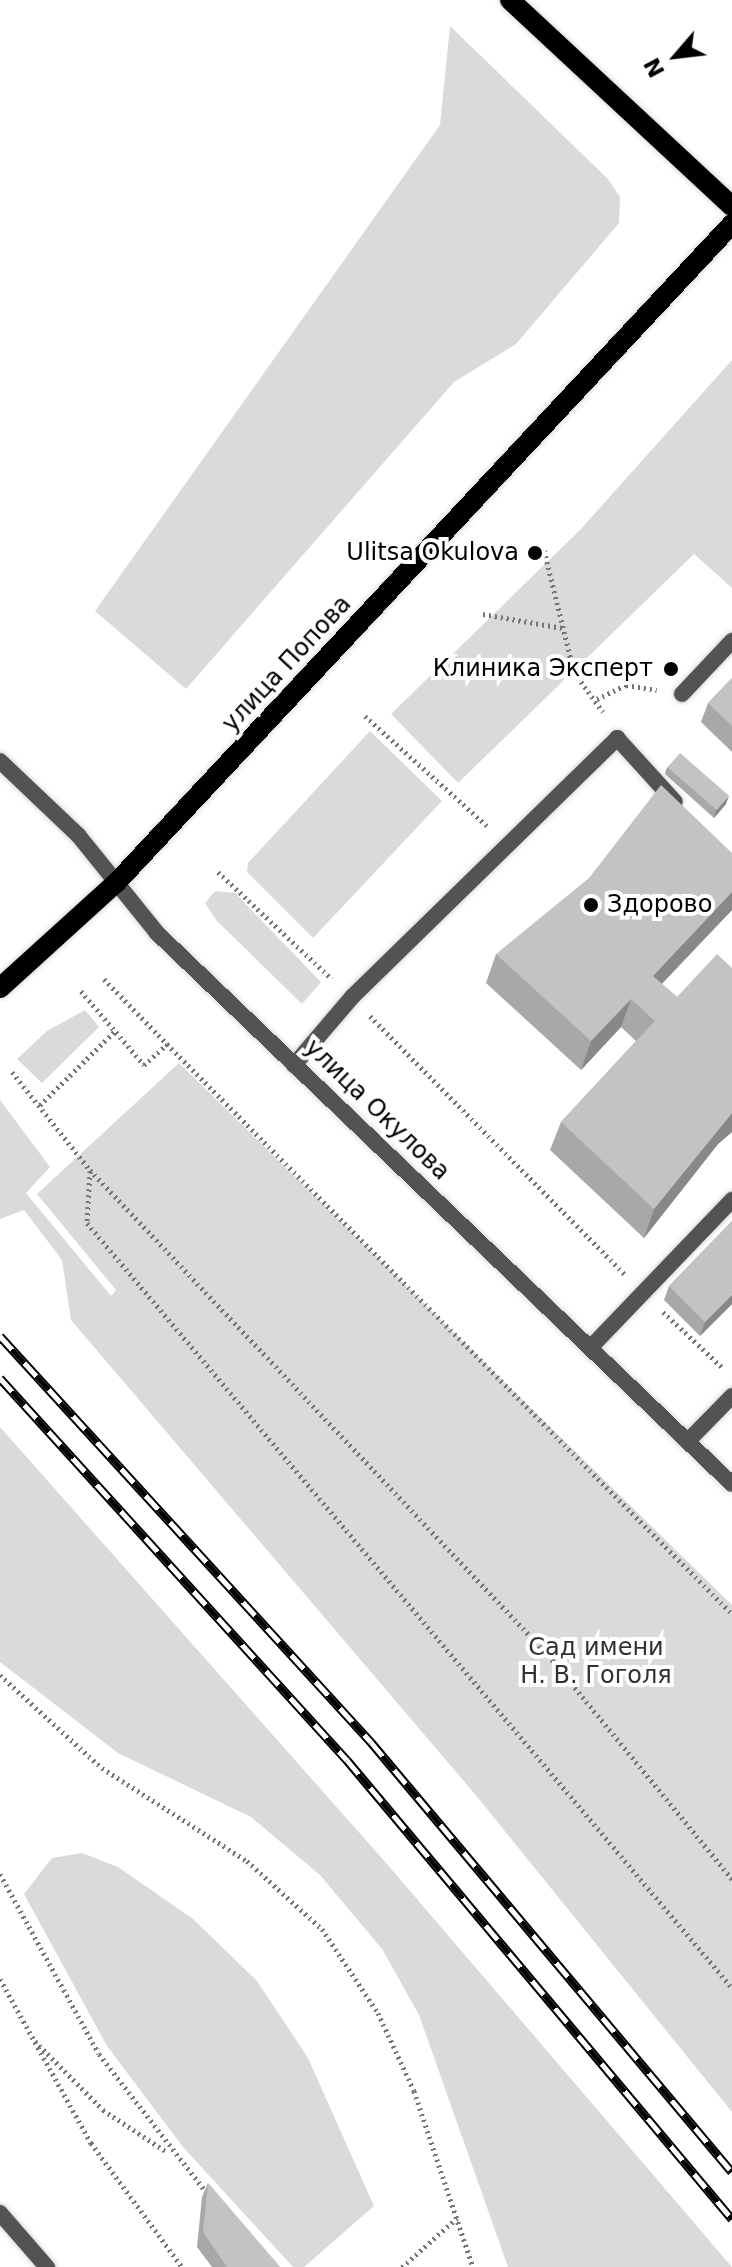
<!DOCTYPE html>
<meta charset="utf-8">
<style>
body{margin:0}
#map{position:relative;width:732px;height:2267px;overflow:hidden;background:#fff;font-family:"DejaVu Sans",sans-serif}
div>[style]{position:absolute}
[style*='--x']{left:calc(var(--x)*1px);top:calc(var(--y)*1px);width:calc(var(--w)*1px);rotate:calc(var(--a)*1deg)}
.green>*{inset:0;background:#dadada}
.path>*{height:5px;margin-top:-2.5px;transform-origin:0;background:repeating-linear-gradient(90deg,#757575 0 2px,transparent 0 6px)}
.roads{filter:drop-shadow(0 0 2px #dbdbdb) drop-shadow(0 0 2px #dbdbdb)}
.lane>*{height:16px;margin:-8px;padding:0 8px;transform-origin:8px;border-radius:8px;background:#535353}
.street>*{height:16px;margin:-8px;padding:0 8px;transform-origin:8px;border-radius:8px;background:#535353}
.primary>*{height:20px;margin:-10px;padding:0 10px;transform-origin:10px;border-radius:10px;background:#000}
.rail>*{height:9px;margin-top:-4.5px;transform-origin:0;background:repeating-linear-gradient(90deg,#fff 0 18px,#000 0 36px);box-sizing:border-box;border-block:2px solid #000}
.wall>*{inset:0;background:#a8a8a8}
.shaded-wall>*{inset:0;background:#888}
.building>*{inset:0;background:#c3c3c3;transform-origin:0 0}
.dots>*{width:22px;height:22px;translate:-50% -50%;box-sizing:border-box;border:4px solid #fff;border-radius:50%}
span{translate:-50% -50%;white-space:nowrap;text-align:center;line-height:1.15;-webkit-text-stroke:8px #fff;paint-order:stroke}
.poi-label{font-size:24px;color:#000}
.right{translate:-100% -50%;text-align:right}
.left{translate:0 -50%;text-align:left}
.street-label{font-size:24px;color:#000}
.park-label{font-size:24px;color:#313131}
.north{position:absolute;left:636px;top:16px;width:80px;height:80px;-webkit-text-stroke:6px #fff;paint-order:stroke;rotate:242deg;font-size:22px;font-weight:700;line-height:32px;text-align:center;color:#000}
.north::after{content:'';display:block;margin:auto;width:28px;height:36px;background:#000;clip-path:polygon(50% 0,100% 100%,50% 72%,0 100%)}
</style>
<div id="map">
<div class="green">
<i style="clip-path:polygon(450px 26px,608px 179px,620px 197px,619px 223px,516px 344px,454px 382px,186px 689px,95px 611px,440px 125px)"></i>
<i style="clip-path:polygon(732px 360px,732px 588px,694px 554px,458px 783px,391px 714px,580px 530px)"></i>
<i style="clip-path:polygon(370px 731px,442px 801px,313px 938px,247px 872px,248px 863px)"></i>
<i style="clip-path:polygon(215px 891px,235px 893px,321px 982px,302px 1004px,217px 921px,205px 903px)"></i>
<i style="clip-path:polygon(85px 1010px,99px 1027px,42px 1083px,17px 1059px,47px 1031px)"></i>
<i style="clip-path:polygon(179px 1063px,732px 1605px,732px 2112px,474px 1793px,71px 1320px,62px 1260px,24px 1210px,0 1219px,0 1100px,50px 1167px,26px 1193px,111px 1296px,116px 1290px,37px 1194px)"></i>
<i style="clip-path:polygon(0 1427px,387px 1864px,732px 2267px,508px 2267px,419px 2015px,382px 1949px,320px 1875px,251px 1817px,118px 1753px,0 1662px)"></i>
<i style="clip-path:polygon(82px 1853px,118px 1867px,193px 1919px,257px 1981px,308px 2058px,374px 2206px,304px 2267px,293px 2267px,183px 2147px,107px 2046px,24px 1894px,52px 1858px)"></i>
</div>
<div class="path">
<i style="--x:544;--y:550;--w:126;--a:76.2"></i>
<i style="--x:574;--y:672;--w:49;--a:54.1"></i>
<i style="--x:483;--y:614;--w:81;--a:9.9"></i>
<i style="--x:597;--y:699;--w:32;--a:-26"></i>
<i style="--x:626;--y:685;--w:31;--a:9"></i>
<i style="--x:365;--y:716;--w:164;--a:42"></i>
<i style="--x:218;--y:872;--w:156;--a:43.2"></i>
<i style="--x:104;--y:979;--w:91;--a:45.9"></i>
<i style="--x:81;--y:991;--w:97;--a:49.6"></i>
<i style="--x:144;--y:1065;--w:31;--a:-42"></i>
<i style="--x:167;--y:1044;--w:803;--a:45.25"></i>
<i style="--x:370;--y:1016;--w:362;--a:45.4"></i>
<i style="--x:12;--y:1072;--w:125;--a:51.5"></i>
<i style="--x:90;--y:1170;--w:667;--a:46.64"></i>
<i style="--x:548;--y:1655;--w:290;--a:50.6"></i>
<i style="--x:40;--y:1105;--w:107;--a:-44.6"></i>
<i style="--x:90;--y:1171;--w:52;--a:93.3"></i>
<i style="--x:87;--y:1223;--w:1001;--a:49.86"></i>
<i style="--x:663;--y:1312;--w:82;--a:43"></i>
<i style="--x:0;--y:1675;--w:138;--a:42.4"></i>
<i style="--x:102;--y:1768;--w:172;--a:32.7"></i>
<i style="--x:247;--y:1861;--w:101;--a:42.2"></i>
<i style="--x:322;--y:1929;--w:101;--a:56.3"></i>
<i style="--x:378;--y:2013;--w:86;--a:65.2"></i>
<i style="--x:414;--y:2091;--w:186;--a:71.5"></i>
<i style="--x:0;--y:1874;--w:205;--a:61.2"></i>
<i style="--x:99;--y:2054;--w:176;--a:52.2"></i>
<i style="--x:0;--y:1979;--w:188;--a:61"></i>
<i style="--x:91;--y:2143;--w:154;--a:53.7"></i>
<i style="--x:35;--y:2041;--w:97;--a:45.4"></i>
<i style="--x:103;--y:2110;--w:77;--a:33.3"></i>
<i style="--x:402;--y:2267;--w:74;--a:-41.7"></i>
</div>
<div class="roads">
<div class="lane">
<i style="--x:682;--y:694;--w:73;--a:-46.7"></i>
<i style="--x:294;--y:1065;--w:89;--a:-49.5"></i>
<i style="--x:352;--y:997;--w:371;--a:-44.3"></i>
<i style="--x:617;--y:738;--w:86;--a:47.8"></i>
<i style="--x:591;--y:1347;--w:204;--a:-46.2"></i>
<i style="--x:688;--y:1441;--w:63;--a:-45.6"></i>
</div>
<div class="street">
<i style="--x:0;--y:761;--w:108;--a:43.5"></i>
<i style="--x:78;--y:835;--w:126;--a:51.1"></i>
<i style="--x:157;--y:933;--w:796;--a:43.78"></i>
<i style="--x:0;--y:2213;--w:72;--a:49"></i>
</div>
<div class="primary">
<i style="--x:510;--y:0;--w:303;--a:42.9"></i>
<i style="--x:0;--y:988;--w:156;--a:-42.2"></i>
<i style="--x:116;--y:883;--w:902;--a:-46.93"></i>
</div>
</div>
<div class="rail">
<i style="--x:0;--y:1336;--w:550;--a:47.58"></i>
<i style="--x:371;--y:1742;--w:561;--a:49.99"></i>
<i style="--x:0;--y:1378;--w:516;--a:47.75"></i>
<i style="--x:347;--y:1760;--w:599;--a:50.01"></i>
</div>
<div class="wall">
<i style="clip-path:polygon(732px 678px,732px 752px,701px 722px,708px 703px)"></i>
<i style="clip-path:polygon(667px 767px,726px 804px,714px 818px,665px 774px)"></i>
<i style="clip-path:polygon(732px 853px,732px 910px,662px 984px,677px 997px,732px 968px,732px 1132px,718px 1144px,644px 1238px,550px 1150px,561px 1122px,636px 1041px,621px 1027px,581px 1070px,486px 983px,496px 954px)"></i>
<i style="clip-path:polygon(732px 1221px,732px 1304px,700px 1336px,664px 1300px,669px 1286px)"></i>
<i style="clip-path:polygon(208px 2183px,280px 2267px,212px 2267px,197px 2247px,202px 2197px)"></i>
</div>
<div class="shaded-wall">
<i style="clip-path:polygon(729px 796px,726px 804px,714px 818px,716px 810px)"></i>
<i style="clip-path:polygon(732px 892px,732px 910px,642px 1004px,653px 976px)"></i>
<i style="clip-path:polygon(631px 999px,621px 1027px,581px 1070px,591px 1041px)"></i>
<i style="clip-path:polygon(732px 1113px,732px 1132px,718px 1144px,644px 1238px,654px 1209px)"></i>
<i style="clip-path:polygon(732px 1295px,732px 1304px,700px 1336px,705px 1322px)"></i>
</div>
<div class="building">
<i style="clip-path:polygon(732px 678px,732px 726px,708px 703px)"></i>
<i style="left:680px;top:753px;width:65px;height:19px;rotate:41deg"></i>
<i style="clip-path:polygon(661px 785px,732px 853px,732px 892px,653px 976px,677px 997px,717px 954px,732px 968px,732px 1113px,654px 1209px,561px 1122px,655px 1021px,631px 999px,591px 1041px,496px 954px,589px 878px)"></i>
<i style="clip-path:polygon(732px 1221px,732px 1295px,705px 1322px,669px 1286px)"></i>
<i style="clip-path:polygon(208px 2183px,280px 2267px,227px 2267px,203px 2232px)"></i>
</div>
<div class="dots">
<i style="left:535px;top:553px;background:#000"></i>
<i style="left:671px;top:669px;background:#000"></i>
<i style="left:591px;top:905px;background:#000"></i>
</div>
<div class="poi-label">
<span class="right" style="left:519px;top:553px">Ulitsa Okulova</span>
<span class="right" style="left:653px;top:669px">Клиника Эксперт</span>
<span class="left" style="left:607px;top:905px">Здорово</span>
</div>
<div class="street-label">
<span style="left:287px;top:664px;rotate:-47deg">улица Попова</span>
<span style="left:377px;top:1110px;rotate:44deg">улица Окулова</span>
</div>
<div class="park-label">
<span style="left:596px;top:1662px">Сад имени<br>Н. В. Гоголя</span>
</div>
<div class="north">N</div>
</div>
